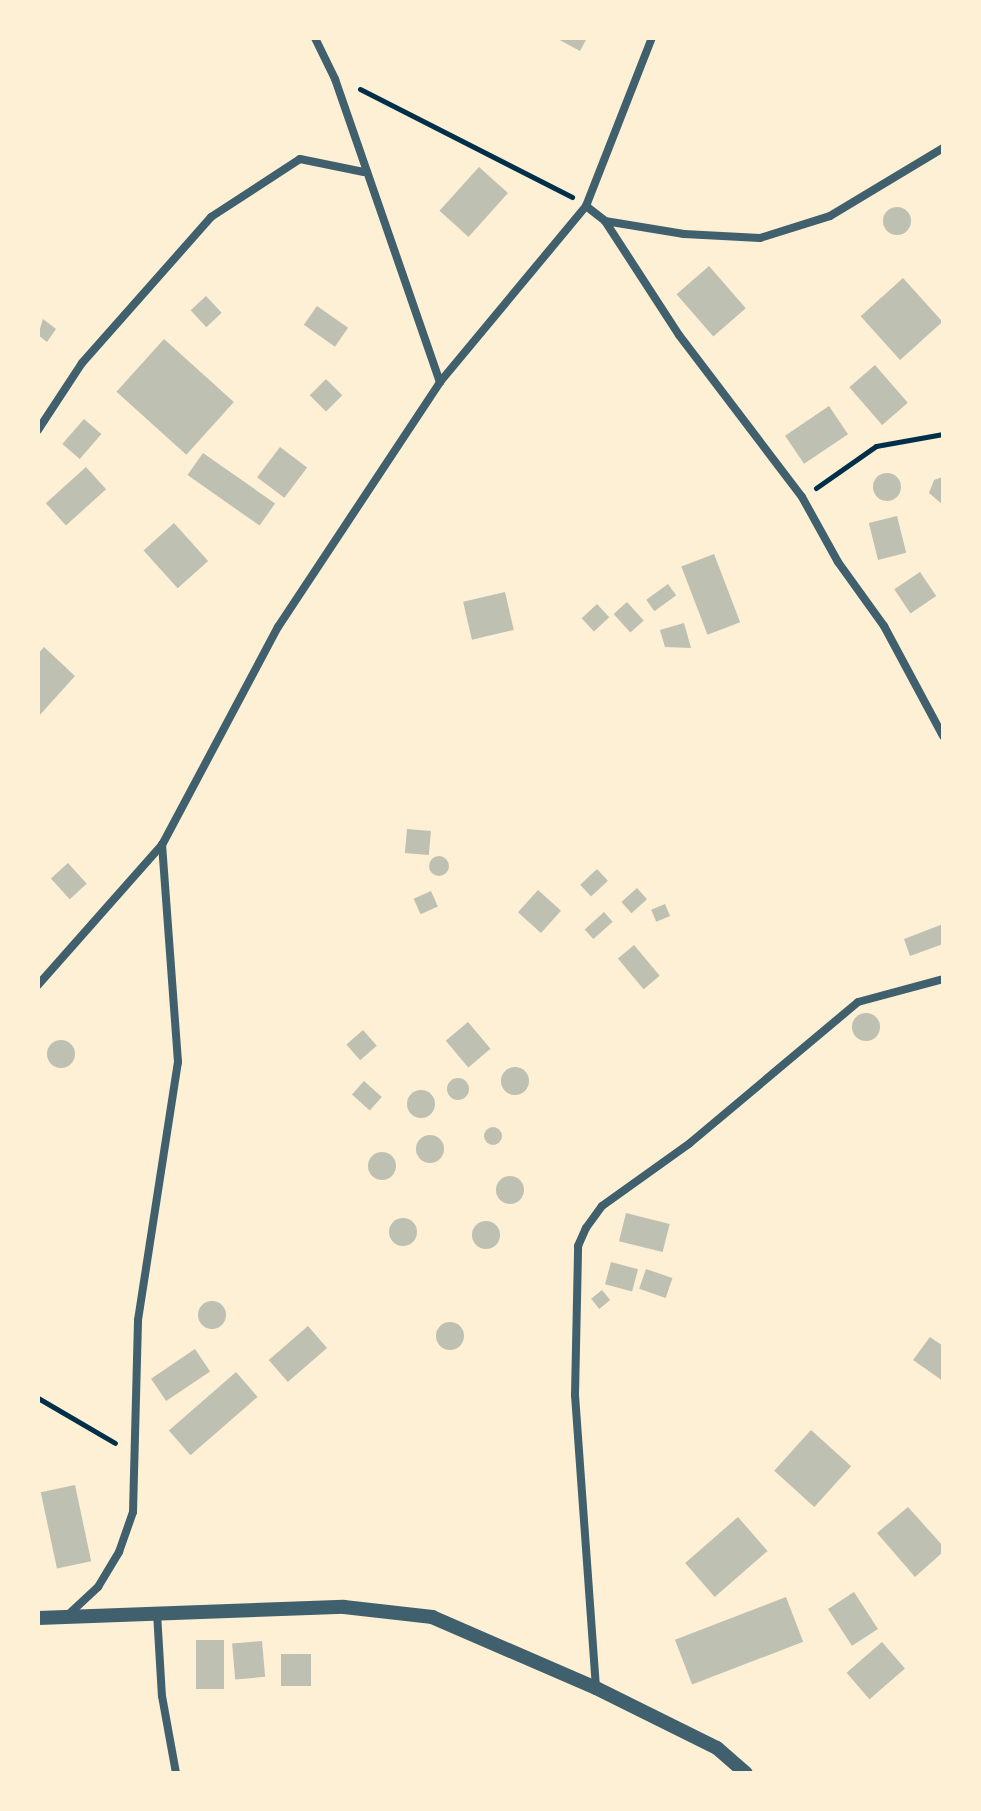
<!DOCTYPE html>
<style>
body{margin:0}
#map{position:relative;width:981px;height:1811px;overflow:hidden;background:#fdf0d5;font-family:Karla,sans-serif}
div>[style]{position:absolute}
[style*='--x']{left:calc(var(--x)*1px);top:calc(var(--y)*1px);width:calc(var(--w)*1px);rotate:calc(var(--a)*1deg)}
.building>*{inset:0;background:#bec0b2;transform-origin:0 0}
.round{border-radius:50%}
.path>*{height:5px;margin:-2.5px;padding:0 2.5px;transform-origin:2.5px;border-radius:2.5px;background:#003049}
.minor>*{height:8px;margin:-4px;padding:0 4px;transform-origin:4px;border-radius:4px;background:#3f606c}
.tertiary>*{height:14px;margin:-7px;padding:0 7px;transform-origin:7px;border-radius:7px;background:#3f606c}
span{translate:-50% -50%;white-space:nowrap;text-align:center;line-height:1.15;-webkit-text-stroke:6px #fdf0d5;paint-order:stroke}
.frame{position:absolute;inset:0;border:40px solid #fdf0d5;pointer-events:none}
</style>
<div id="map">
<div class="building">
<i style="clip-path:polygon(556px 38px,587px 38px,580px 51px)"></i>
<i style="left:479px;top:167px;width:39px;height:59px;rotate:42deg"></i>
<i class="round" style="left:883px;top:207px;width:28px;height:28px"></i>
<i style="left:709px;top:266px;width:56px;height:43px;rotate:49deg"></i>
<i style="left:903px;top:278px;width:59px;height:57px;rotate:48deg"></i>
<i style="left:206px;top:296px;width:23px;height:21px;rotate:47deg"></i>
<i style="left:317px;top:306px;width:38px;height:23px;rotate:35deg"></i>
<i style="clip-path:polygon(43px 319px,56px 329px,47px 342px,38px 335px)"></i>
<i style="left:164px;top:339px;width:94px;height:71px;rotate:42deg"></i>
<i style="left:875px;top:365px;width:50px;height:34px;rotate:49deg"></i>
<i style="left:326px;top:379px;width:23px;height:23px;rotate:45deg"></i>
<i style="left:829px;top:406px;width:34px;height:53px;rotate:56deg"></i>
<i style="left:84px;top:419px;width:23px;height:33px;rotate:41deg"></i>
<i style="left:280px;top:447px;width:34px;height:38px;rotate:37deg"></i>
<i style="left:203px;top:453px;width:88px;height:27px;rotate:35deg"></i>
<i style="left:86px;top:467px;width:30px;height:54px;rotate:48deg"></i>
<i class="round" style="left:873px;top:473px;width:28px;height:28px"></i>
<i style="clip-path:polygon(943px 477px,943px 505px,929px 493px,934px 480px)"></i>
<i style="left:897px;top:516px;width:38px;height:29px;rotate:76deg"></i>
<i style="left:174px;top:523px;width:51px;height:41px;rotate:48deg"></i>
<i style="left:714px;top:554px;width:73px;height:35px;rotate:69deg"></i>
<i style="left:920px;top:572px;width:29px;height:31px;rotate:56deg"></i>
<i style="left:668px;top:584px;width:14px;height:27px;rotate:54deg"></i>
<i style="left:505px;top:592px;width:39px;height:43px;rotate:77deg"></i>
<i style="left:627px;top:602px;width:25px;height:18px;rotate:48deg"></i>
<i style="left:597px;top:604px;width:18px;height:21px;rotate:47deg"></i>
<i style="clip-path:polygon(684px 623px,691px 648px,665px 647px,660px 630px)"></i>
<i style="clip-path:polygon(44px 647px,75px 676px,38px 717px,38px 654px)"></i>
<i style="left:407px;top:829px;width:24px;height:24px;rotate:5deg"></i>
<i class="round" style="left:429px;top:856px;width:20px;height:20px"></i>
<i style="left:68px;top:863px;width:28px;height:23px;rotate:48deg"></i>
<i style="left:597px;top:869px;width:16px;height:23px;rotate:47deg"></i>
<i style="left:637px;top:888px;width:15px;height:21px;rotate:48deg"></i>
<i style="left:538px;top:890px;width:31px;height:30px;rotate:42deg"></i>
<i style="left:431px;top:891px;width:17px;height:19px;rotate:66deg"></i>
<i style="left:665px;top:904px;width:13px;height:15px;rotate:67deg"></i>
<i style="left:604px;top:912px;width:13px;height:26px;rotate:48deg"></i>
<i style="clip-path:polygon(943px 924px,943px 944px,910px 956px,904px 939px)"></i>
<i style="left:634px;top:945px;width:40px;height:21px;rotate:50deg"></i>
<i class="round" style="left:852px;top:1013px;width:28px;height:28px"></i>
<i style="left:468px;top:1022px;width:35px;height:29px;rotate:50deg"></i>
<i style="left:363px;top:1030px;width:21px;height:22px;rotate:49deg"></i>
<i class="round" style="left:47px;top:1040px;width:28px;height:28px"></i>
<i class="round" style="left:501px;top:1067px;width:28px;height:28px"></i>
<i class="round" style="left:447px;top:1078px;width:22px;height:22px"></i>
<i style="left:364px;top:1081px;width:24px;height:18px;rotate:42deg"></i>
<i class="round" style="left:407px;top:1090px;width:28px;height:28px"></i>
<i class="round" style="left:484px;top:1127px;width:18px;height:18px"></i>
<i class="round" style="left:416px;top:1135px;width:28px;height:28px"></i>
<i class="round" style="left:368px;top:1152px;width:28px;height:28px"></i>
<i class="round" style="left:496px;top:1176px;width:28px;height:28px"></i>
<i style="left:626px;top:1213px;width:45px;height:29px;rotate:14deg"></i>
<i class="round" style="left:389px;top:1218px;width:28px;height:28px"></i>
<i class="round" style="left:472px;top:1221px;width:28px;height:28px"></i>
<i style="left:611px;top:1262px;width:28px;height:23px;rotate:15deg"></i>
<i style="left:646px;top:1269px;width:28px;height:21px;rotate:19deg"></i>
<i style="left:602px;top:1290px;width:13px;height:14px;rotate:51deg"></i>
<i class="round" style="left:198px;top:1301px;width:28px;height:28px"></i>
<i class="round" style="left:436px;top:1322px;width:28px;height:28px"></i>
<i style="left:308px;top:1326px;width:29px;height:52px;rotate:49deg"></i>
<i style="clip-path:polygon(930px 1337px,943px 1346px,943px 1381px,913px 1360px)"></i>
<i style="left:195px;top:1349px;width:27px;height:53px;rotate:56deg"></i>
<i style="left:236px;top:1372px;width:33px;height:89px;rotate:49deg"></i>
<i style="left:811px;top:1430px;width:54px;height:55px;rotate:42deg"></i>
<i style="left:75px;top:1485px;width:78px;height:35px;rotate:78deg"></i>
<i style="clip-path:polygon(908px 1507px,943px 1546px,943px 1552px,915px 1577px,877px 1533px)"></i>
<i style="left:738px;top:1517px;width:45px;height:70px;rotate:49deg"></i>
<i style="left:854px;top:1592px;width:44px;height:31px;rotate:57deg"></i>
<i style="left:786px;top:1597px;width:48px;height:119px;rotate:69deg"></i>
<i style="left:196px;top:1640px;width:28px;height:49px"></i>
<i style="left:262px;top:1641px;width:36px;height:30px;rotate:85deg"></i>
<i style="left:882px;top:1642px;width:35px;height:47px;rotate:49deg"></i>
<i style="left:281px;top:1654px;width:30px;height:32px"></i>
</div>
<div class="path">
<i style="--x:360;--y:89;--w:238;--a:27"></i>
<i style="--x:816;--y:488;--w:73;--a:-35"></i>
<i style="--x:876;--y:446;--w:68;--a:-10.2"></i>
<i style="--x:38;--y:1398;--w:89;--a:30.3"></i>
</div>
<div class="minor">
<i style="--x:315;--y:38;--w:46;--a:64"></i>
<i style="--x:335;--y:79;--w:321;--a:70.9"></i>
<i style="--x:586;--y:206;--w:24;--a:38"></i>
<i style="--x:605;--y:221;--w:136;--a:57"></i>
<i style="--x:679;--y:335;--w:203;--a:52.8"></i>
<i style="--x:802;--y:497;--w:74;--a:61"></i>
<i style="--x:838;--y:562;--w:79;--a:54.3"></i>
<i style="--x:884;--y:626;--w:125;--a:61.8"></i>
<i style="--x:605;--y:221;--w:80;--a:9.3"></i>
<i style="--x:684;--y:234;--w:76;--a:3"></i>
<i style="--x:760;--y:238;--w:73;--a:-17.4"></i>
<i style="--x:830;--y:216;--w:132;--a:-31"></i>
<i style="--x:38;--y:430;--w:80;--a:-56.7"></i>
<i style="--x:82;--y:363;--w:195;--a:-48.5"></i>
<i style="--x:211;--y:217;--w:106;--a:-33.1"></i>
<i style="--x:300;--y:159;--w:65;--a:11.5"></i>
<i style="--x:38;--y:985;--w:187;--a:-48.5"></i>
<i style="--x:162;--y:845;--w:247;--a:-62"></i>
<i style="--x:278;--y:627;--w:294;--a:-56.5"></i>
<i style="--x:440;--y:382;--w:229;--a:-50.3"></i>
<i style="--x:586;--y:206;--w:180;--a:-68.6"></i>
<i style="--x:157;--y:1613;--w:83;--a:86.6"></i>
<i style="--x:162;--y:1696;--w:78;--a:79.7"></i>
<i style="--x:69;--y:1614;--w:40;--a:-43"></i>
<i style="--x:98;--y:1587;--w:41;--a:-59"></i>
<i style="--x:119;--y:1552;--w:42;--a:-70.7"></i>
<i style="--x:133;--y:1512;--w:192;--a:-88.5"></i>
<i style="--x:138;--y:1320;--w:261;--a:-81.2"></i>
<i style="--x:178;--y:1062;--w:218;--a:-94.2"></i>
<i style="--x:596;--y:1688;--w:294;--a:-94.1"></i>
<i style="--x:575;--y:1395;--w:149;--a:-88.8"></i>
<i style="--x:578;--y:1246;--w:20;--a:-66"></i>
<i style="--x:586;--y:1228;--w:27;--a:-54"></i>
<i style="--x:602;--y:1206;--w:108;--a:-35.6"></i>
<i style="--x:690;--y:1143;--w:219;--a:-40"></i>
<i style="--x:858;--y:1002;--w:88;--a:-15.1"></i>
</div>
<div class="tertiary">
<i style="--x:38;--y:1618;--w:306;--a:-2.1"></i>
<i style="--x:344;--y:1607;--w:89;--a:6.5"></i>
<i style="--x:432;--y:1617;--w:179;--a:23.4"></i>
<i style="--x:596;--y:1688;--w:135;--a:26.4"></i>
<i style="--x:717;--y:1748;--w:38;--a:41"></i>
</div>
<div class="frame"></div>
</div>
